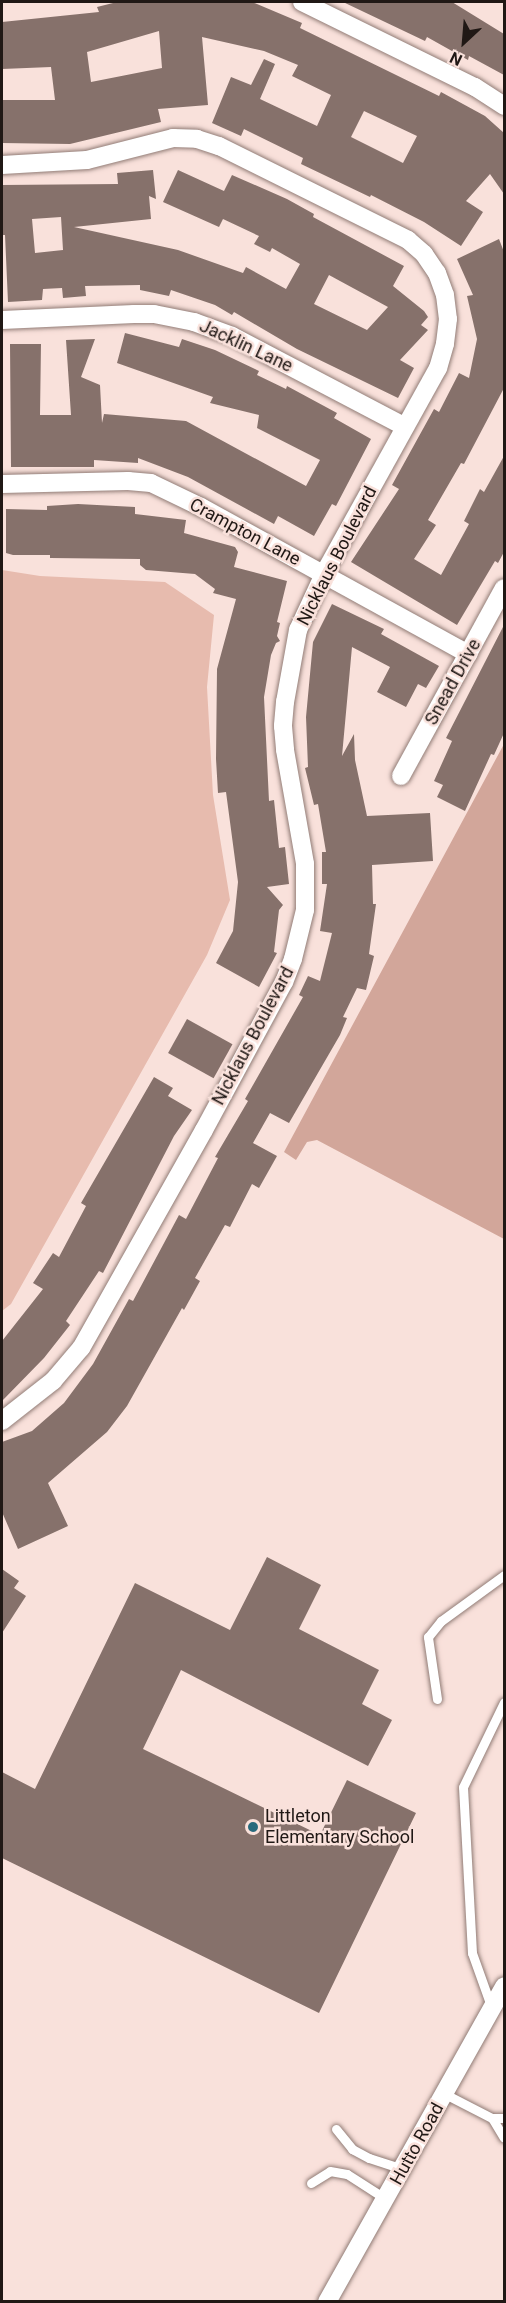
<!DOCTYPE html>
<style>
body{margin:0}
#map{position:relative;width:506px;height:2303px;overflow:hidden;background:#f9e1db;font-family:Roboto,sans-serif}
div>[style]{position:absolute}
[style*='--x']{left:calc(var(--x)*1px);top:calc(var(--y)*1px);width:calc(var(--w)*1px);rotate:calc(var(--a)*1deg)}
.green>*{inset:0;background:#e7bbae}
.forest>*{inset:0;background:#d2a69a}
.building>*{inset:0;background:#86716b;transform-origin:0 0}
.roads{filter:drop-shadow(0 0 2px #917c76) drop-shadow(0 0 2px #917c76)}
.lane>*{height:9px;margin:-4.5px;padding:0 4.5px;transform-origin:4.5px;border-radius:4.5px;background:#fff}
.street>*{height:18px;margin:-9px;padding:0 9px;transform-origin:9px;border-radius:9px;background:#fff}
.dots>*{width:16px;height:16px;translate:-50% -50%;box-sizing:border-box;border:3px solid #f9e1db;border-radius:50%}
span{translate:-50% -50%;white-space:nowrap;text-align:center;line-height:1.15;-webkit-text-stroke:5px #f9e1db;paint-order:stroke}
.street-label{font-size:18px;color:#201815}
.poi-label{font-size:18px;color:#201815}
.left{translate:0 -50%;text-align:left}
.frame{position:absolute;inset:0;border:3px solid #201815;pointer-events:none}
.north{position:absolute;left:434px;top:12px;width:60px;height:60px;-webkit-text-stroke:4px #f9e1db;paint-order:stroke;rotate:206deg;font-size:16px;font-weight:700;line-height:24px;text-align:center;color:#201815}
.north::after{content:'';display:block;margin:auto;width:21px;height:27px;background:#201815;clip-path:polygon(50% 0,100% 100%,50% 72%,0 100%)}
</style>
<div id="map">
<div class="green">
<i style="clip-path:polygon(2px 570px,40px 576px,165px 582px,214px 615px,207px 687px,213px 795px,230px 900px,207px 955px,11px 1304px,2px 1311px)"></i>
</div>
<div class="forest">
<i style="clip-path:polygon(504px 744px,504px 1239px,317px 1140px,307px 1142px,296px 1160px,284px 1152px)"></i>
</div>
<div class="building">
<i style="clip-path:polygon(evenodd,117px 2px,252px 2px,302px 23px,300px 28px,439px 96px,441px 92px,485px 116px,504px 133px,504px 194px,490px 174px,466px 201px,483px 212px,461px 246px,424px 222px,371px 195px,370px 197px,301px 164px,303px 158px,244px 129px,241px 136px,212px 123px,231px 77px,251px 85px,264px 59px,275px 64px,260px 99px,317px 126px,331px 95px,292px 76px,298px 65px,264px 51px,202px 37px,208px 105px,158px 109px,161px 122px,70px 144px,2px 143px,2px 100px,55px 100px,51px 67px,2px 69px,2px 22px,99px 12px,97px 7px,117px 2px,159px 31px,162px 68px,91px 82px,87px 52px,159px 31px,117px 2px,364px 111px,417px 136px,403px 163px,351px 137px,364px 111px)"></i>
<i style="clip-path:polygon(343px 2px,452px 2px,504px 34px,504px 75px,469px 56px,468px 60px,427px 37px,425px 41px)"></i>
<i style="clip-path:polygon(evenodd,153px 170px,156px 199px,149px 196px,151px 219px,74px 227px,178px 250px,243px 273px,246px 267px,286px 289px,300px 264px,272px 248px,270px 252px,254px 244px,259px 236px,223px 219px,219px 227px,163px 202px,178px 170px,224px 191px,232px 175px,287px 199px,314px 214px,313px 217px,404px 266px,393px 286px,424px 311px,428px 317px,421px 325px,428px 330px,400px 360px,414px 368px,398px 398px,297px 349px,234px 312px,232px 315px,215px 305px,171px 290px,169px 296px,140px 290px,140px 285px,85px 286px,86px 296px,63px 298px,62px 288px,43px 289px,42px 300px,8px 302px,5px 235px,2px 235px,2px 185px,118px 184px,117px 173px,153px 170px,61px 217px,63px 250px,35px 253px,32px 219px,61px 217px,153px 170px,329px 275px,340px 281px,388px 307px,367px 330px,314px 304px,329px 275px)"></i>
<i style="clip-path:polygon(499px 239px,504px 252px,504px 388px,464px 464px,461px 463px,428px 520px,436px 525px,414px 559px,441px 575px,469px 524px,464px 521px,480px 489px,484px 492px,504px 456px,504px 552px,498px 563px,495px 561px,457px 625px,351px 562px,399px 489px,392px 485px,434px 409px,439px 412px,459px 373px,469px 378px,477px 339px,467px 296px,473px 295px,457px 259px)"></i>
<i style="clip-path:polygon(125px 333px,179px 347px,182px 339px,215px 350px,259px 371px,257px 375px,286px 389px,287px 386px,337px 413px,334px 418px,371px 439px,336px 506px,332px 504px,314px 536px,278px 516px,274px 524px,188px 477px,138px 458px,138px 463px,94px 460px,94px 467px,11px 467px,10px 344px,41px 344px,40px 415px,71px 415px,66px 340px,95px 339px,81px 377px,100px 385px,102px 423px,104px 414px,186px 421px,306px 486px,320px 460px,257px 428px,259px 415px,210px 403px,213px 397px,117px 363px)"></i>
<i style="clip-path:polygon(78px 504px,135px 507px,135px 514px,186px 520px,184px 533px,235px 547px,238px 552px,234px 567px,287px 581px,277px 622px,280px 623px,277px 636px,280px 641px,276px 643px,271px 655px,264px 697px,269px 801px,274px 800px,279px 848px,285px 847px,289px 884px,267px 887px,283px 905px,279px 910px,274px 952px,277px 953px,259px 987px,216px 963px,233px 931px,238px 882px,226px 792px,218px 793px,216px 759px,217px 669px,236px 599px,213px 593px,215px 589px,195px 574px,146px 570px,140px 565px,140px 559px,50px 558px,50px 555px,13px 555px,6px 553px,6px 509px,47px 510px,47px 506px)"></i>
<i style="clip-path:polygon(332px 604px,384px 629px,381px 634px,439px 666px,426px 688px,418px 684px,406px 707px,377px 692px,390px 667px,352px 647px,342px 756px,354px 734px,355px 760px,367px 816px,430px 813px,433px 861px,372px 865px,373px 904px,376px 904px,369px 954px,374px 956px,366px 990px,357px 988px,343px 1017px,347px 1018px,340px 1035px,289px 1123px,270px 1113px,253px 1143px,277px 1156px,259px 1188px,252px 1184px,230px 1227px,225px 1225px,195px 1278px,200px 1281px,184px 1310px,182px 1308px,127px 1406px,107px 1432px,48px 1483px,68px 1526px,18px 1549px,2px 1512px,2px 1442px,32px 1431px,64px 1403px,93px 1364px,129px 1299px,133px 1301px,179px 1215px,186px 1219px,218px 1158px,215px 1157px,248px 1101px,245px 1099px,303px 997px,299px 995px,308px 976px,320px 981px,332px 933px,320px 931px,327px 884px,322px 884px,322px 852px,326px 852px,318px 804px,314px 805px,305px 768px,308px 767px,306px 717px,313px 642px)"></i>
<i style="clip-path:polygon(504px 625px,504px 733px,494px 755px,491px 754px,465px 811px,437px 797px,443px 785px,434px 781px,452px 741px,446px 738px)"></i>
<i style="left:187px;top:1019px;width:52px;height:39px;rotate:29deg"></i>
<i style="clip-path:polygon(154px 1077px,173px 1088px,168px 1096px,192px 1110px,174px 1136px,103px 1273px,99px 1271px,66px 1321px,70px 1325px,44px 1358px,2px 1401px,2px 1341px,43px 1289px,33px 1283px,53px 1253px,59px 1257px,86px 1206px,81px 1203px)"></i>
<i style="clip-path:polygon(267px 1557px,321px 1585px,299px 1629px,379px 1670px,362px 1704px,392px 1720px,368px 1766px,181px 1670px,143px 1749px,320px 1835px,347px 1780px,416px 1813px,319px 2013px,2px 1858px,2px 1772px,35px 1789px,135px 1583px,230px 1630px)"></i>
<i style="clip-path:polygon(2px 1569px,19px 1581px,14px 1588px,26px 1596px,2px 1633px)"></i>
</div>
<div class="roads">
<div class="lane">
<i style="--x:437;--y:1699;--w:63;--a:-98.3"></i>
<i style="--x:428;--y:1637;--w:21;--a:-51"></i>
<i style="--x:441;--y:1621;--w:78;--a:-36.1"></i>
<i style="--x:491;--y:2006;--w:56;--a:-109.7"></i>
<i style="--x:472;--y:1953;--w:166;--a:-93.1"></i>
<i style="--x:463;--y:1787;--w:94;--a:-64.2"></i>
<i style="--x:445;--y:2094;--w:53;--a:27.1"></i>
<i style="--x:492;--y:2118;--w:12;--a:0"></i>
<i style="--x:492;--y:2118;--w:23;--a:59"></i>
<i style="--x:336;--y:2129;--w:26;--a:51"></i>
<i style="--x:352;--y:2149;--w:19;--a:28"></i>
<i style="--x:369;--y:2158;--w:36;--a:18"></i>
<i style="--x:311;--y:2183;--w:22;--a:-32"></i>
<i style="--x:330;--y:2171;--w:17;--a:10"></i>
<i style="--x:347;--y:2174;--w:46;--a:32.7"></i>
</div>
<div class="street">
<i style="--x:302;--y:2;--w:193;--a:26.2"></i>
<i style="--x:475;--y:87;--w:35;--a:33"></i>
<i style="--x:2;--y:165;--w:85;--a:-3.4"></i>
<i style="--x:87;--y:160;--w:89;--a:-14.3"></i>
<i style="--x:173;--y:138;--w:24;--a:2"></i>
<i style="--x:197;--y:139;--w:23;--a:18"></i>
<i style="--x:219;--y:146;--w:211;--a:26.4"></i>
<i style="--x:408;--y:240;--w:21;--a:41"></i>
<i style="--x:424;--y:254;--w:23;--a:56"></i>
<i style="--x:437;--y:273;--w:23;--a:70"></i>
<i style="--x:445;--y:295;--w:24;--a:83"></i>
<i style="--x:448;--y:319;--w:25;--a:97"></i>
<i style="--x:445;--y:344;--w:25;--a:106"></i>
<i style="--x:438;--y:368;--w:235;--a:119"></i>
<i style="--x:324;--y:574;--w:62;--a:114.9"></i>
<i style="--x:298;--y:630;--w:73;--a:100.2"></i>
<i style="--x:285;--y:702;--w:24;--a:95"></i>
<i style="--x:283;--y:726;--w:24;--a:85"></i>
<i style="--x:285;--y:750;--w:116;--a:80"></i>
<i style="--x:305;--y:864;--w:46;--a:90"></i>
<i style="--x:305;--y:910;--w:50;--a:103.8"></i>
<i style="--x:293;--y:959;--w:25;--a:111"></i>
<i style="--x:284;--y:982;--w:168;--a:118.4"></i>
<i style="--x:204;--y:1130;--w:250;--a:119.4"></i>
<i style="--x:81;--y:1348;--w:43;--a:130.3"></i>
<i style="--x:53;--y:1381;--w:65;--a:141.9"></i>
<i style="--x:2;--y:320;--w:132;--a:-2.6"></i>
<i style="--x:134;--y:314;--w:20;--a:0"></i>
<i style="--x:154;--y:314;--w:41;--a:11.3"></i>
<i style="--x:194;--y:322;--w:40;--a:20.2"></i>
<i style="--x:232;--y:336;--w:195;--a:27.7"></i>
<i style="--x:2;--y:484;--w:126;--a:-1.4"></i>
<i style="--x:128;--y:481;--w:23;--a:5"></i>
<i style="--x:151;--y:483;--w:55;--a:25.6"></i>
<i style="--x:201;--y:507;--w:305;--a:28.8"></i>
<i style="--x:401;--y:776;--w:214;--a:-61.3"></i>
<i style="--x:327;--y:2302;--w:362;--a:-60.7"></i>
</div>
</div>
<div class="dots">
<i style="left:253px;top:1827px;background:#286a7d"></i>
</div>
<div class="street-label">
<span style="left:246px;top:346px;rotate:25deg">Jacklin Lane</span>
<span style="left:245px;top:532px;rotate:28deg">Crampton Lane</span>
<span style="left:337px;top:556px;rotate:-63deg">Nicklaus Boulevard</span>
<span style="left:453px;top:682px;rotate:-61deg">Snead Drive</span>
<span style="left:253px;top:1036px;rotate:-62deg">Nicklaus Boulevard</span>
<span style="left:417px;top:2144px;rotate:-61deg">Hutto Road</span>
</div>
<div class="poi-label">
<span class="left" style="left:265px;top:1827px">Littleton<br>Elementary School</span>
</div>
<div class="frame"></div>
<div class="north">N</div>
</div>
